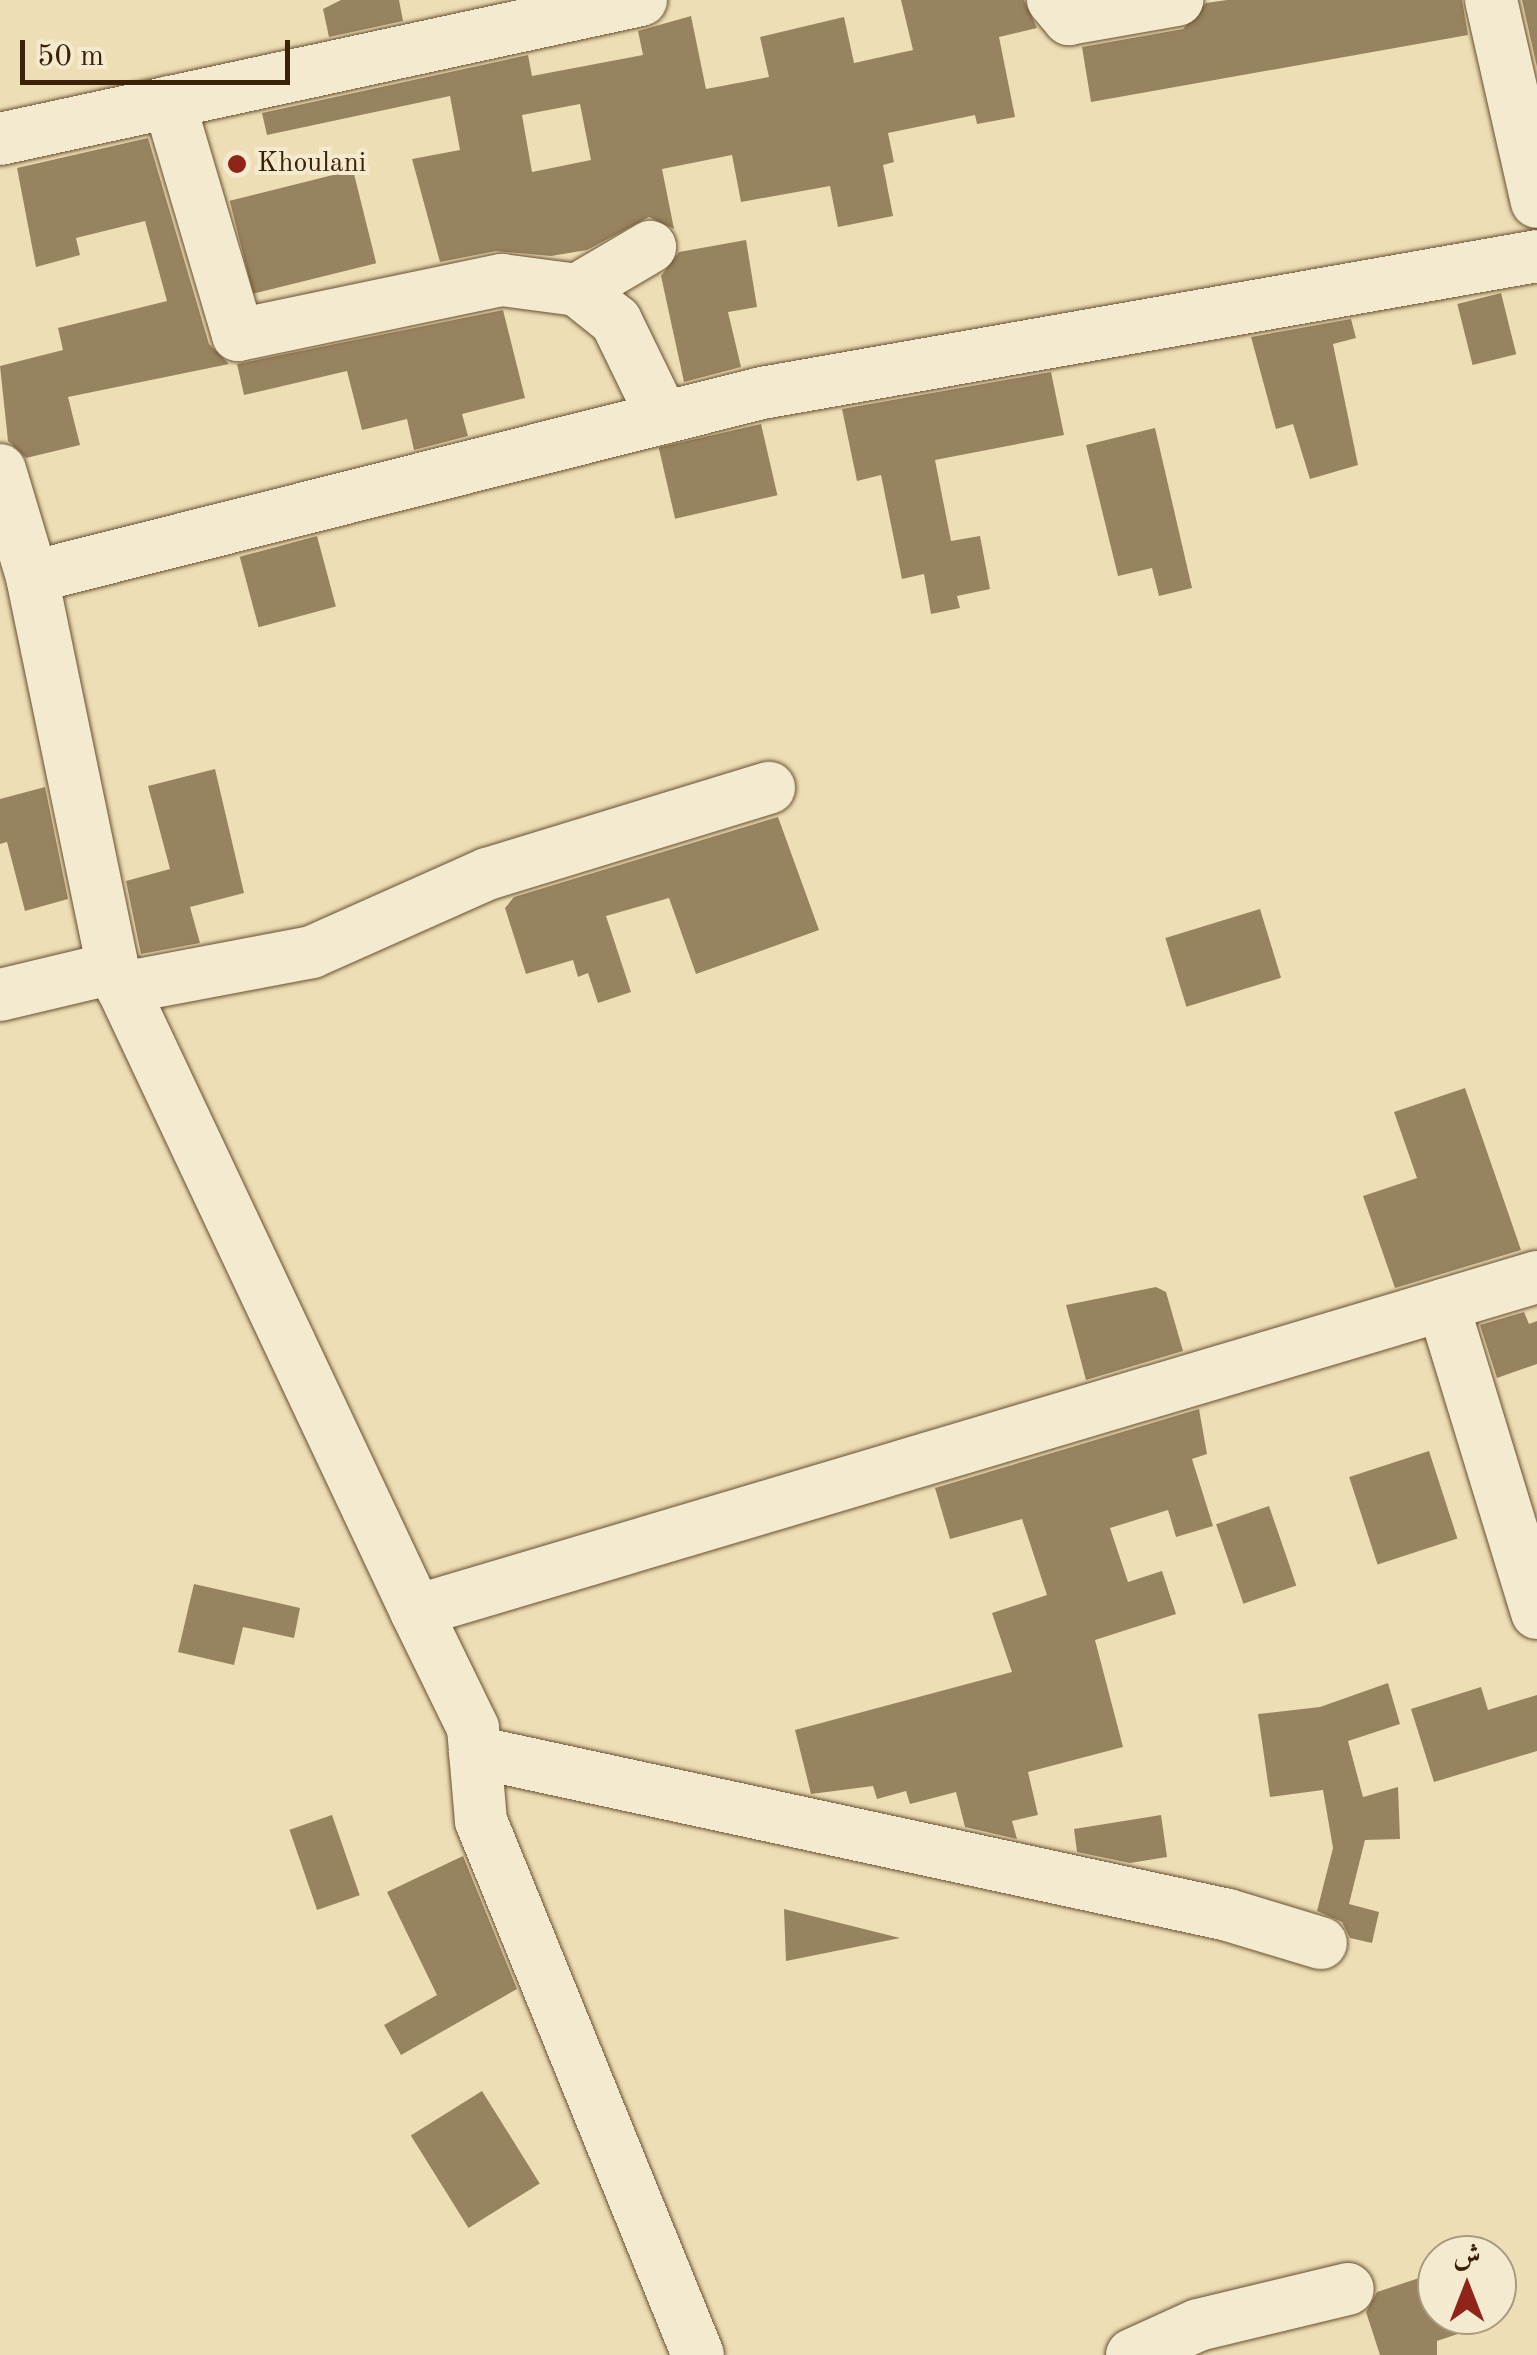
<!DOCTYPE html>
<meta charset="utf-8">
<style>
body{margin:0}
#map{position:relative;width:1537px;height:2355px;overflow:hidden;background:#eedeb6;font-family:"Old Standard TT",Amiri,serif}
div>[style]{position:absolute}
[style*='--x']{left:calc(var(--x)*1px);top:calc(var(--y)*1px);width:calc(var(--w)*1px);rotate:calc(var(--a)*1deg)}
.building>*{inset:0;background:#988361;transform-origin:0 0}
.roads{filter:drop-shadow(0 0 2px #685031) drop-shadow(0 0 2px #685031)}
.minor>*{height:52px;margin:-26px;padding:0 26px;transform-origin:26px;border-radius:26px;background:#f4ead0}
.dots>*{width:28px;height:28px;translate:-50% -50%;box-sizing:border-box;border:5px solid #f4ead0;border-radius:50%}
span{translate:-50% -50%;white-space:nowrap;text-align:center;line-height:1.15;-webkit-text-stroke:8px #f4ead0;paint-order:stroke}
.poi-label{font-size:28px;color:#3b2105}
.left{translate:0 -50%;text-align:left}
.north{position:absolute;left:1417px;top:2235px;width:100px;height:100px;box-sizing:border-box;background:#f4ead0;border:2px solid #aa9a7f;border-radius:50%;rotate:0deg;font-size:28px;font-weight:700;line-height:40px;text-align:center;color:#3b2105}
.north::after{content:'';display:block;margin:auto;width:35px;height:45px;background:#8f2418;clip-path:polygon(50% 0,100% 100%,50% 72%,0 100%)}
.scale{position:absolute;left:20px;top:40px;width:270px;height:45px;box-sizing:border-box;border:5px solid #3b2105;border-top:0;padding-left:12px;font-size:30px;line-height:35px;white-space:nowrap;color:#3b2105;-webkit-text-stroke:8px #f4ead0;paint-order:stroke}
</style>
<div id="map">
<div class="building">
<i style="clip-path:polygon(341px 0,399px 0,403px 21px,329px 37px,323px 9px)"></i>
<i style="clip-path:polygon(evenodd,901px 0,1024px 0,1037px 28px,999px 37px,1015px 117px,977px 124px,975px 115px,888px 133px,894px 162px,883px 165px,893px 216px,838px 227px,830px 186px,741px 202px,732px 155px,662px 169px,674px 229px,649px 217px,587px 250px,551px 256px,496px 251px,440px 262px,412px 159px,460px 150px,450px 96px,267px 135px,262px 113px,528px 55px,532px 76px,643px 55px,638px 31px,691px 16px,706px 89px,769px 77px,760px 37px,844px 17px,854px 63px,913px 50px,901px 0,580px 104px,591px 160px,532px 172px,522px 115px,580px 104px)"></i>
<i style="clip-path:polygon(1227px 0,1462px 0,1468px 35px,1091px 102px,1082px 47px,1183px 29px,1206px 3px)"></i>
<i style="clip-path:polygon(1522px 0,1537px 0,1537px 67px)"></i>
<i style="clip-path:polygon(148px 138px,209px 344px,229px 364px,68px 397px,80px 445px,26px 458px,8px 441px,0 366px,63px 350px,58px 328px,167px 301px,145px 221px,76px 238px,80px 255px,36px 267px,17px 168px)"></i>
<i style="left:353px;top:170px;width:96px;height:127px;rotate:76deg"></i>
<i style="clip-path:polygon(746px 240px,757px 307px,728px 312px,741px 367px,684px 382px,661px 276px,679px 252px)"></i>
<i style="left:1501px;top:293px;width:63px;height:45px;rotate:76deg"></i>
<i style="clip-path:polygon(503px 310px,525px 398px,462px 414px,468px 436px,414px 450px,407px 419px,362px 430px,347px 371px,244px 395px,237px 364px)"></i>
<i style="clip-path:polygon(1351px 319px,1356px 338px,1333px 344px,1358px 465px,1310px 479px,1293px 424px,1276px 429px,1251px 337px)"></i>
<i style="clip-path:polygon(1051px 372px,1064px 435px,935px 460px,951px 541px,980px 536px,990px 589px,957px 596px,960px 608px,931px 614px,924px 574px,902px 579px,881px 475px,857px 481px,842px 409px)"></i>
<i style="left:761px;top:424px;width:73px;height:105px;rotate:77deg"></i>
<i style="clip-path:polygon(1155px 428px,1192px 588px,1159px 596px,1152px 568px,1118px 576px,1086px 445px)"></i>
<i style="left:317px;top:536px;width:73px;height:80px;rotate:75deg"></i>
<i style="clip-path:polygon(215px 769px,244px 893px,190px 907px,200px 943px,141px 954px,126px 881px,170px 869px,148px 786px)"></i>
<i style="clip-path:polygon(45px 787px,68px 899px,25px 911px,7px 842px,0 844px,0 799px)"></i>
<i style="clip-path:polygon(778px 817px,819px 930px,696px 974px,669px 898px,606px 916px,631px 992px,598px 1003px,588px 973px,578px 977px,573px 960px,526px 974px,505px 908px,514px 897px)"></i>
<i style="left:1260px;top:909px;width:72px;height:99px;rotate:73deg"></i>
<i style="clip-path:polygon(1465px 1088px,1521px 1250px,1395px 1288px,1363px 1196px,1417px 1178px,1394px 1112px)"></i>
<i style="clip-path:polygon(1156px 1287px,1166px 1292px,1183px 1351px,1086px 1380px,1066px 1305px)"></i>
<i style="clip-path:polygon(1524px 1312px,1529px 1324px,1537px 1321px,1537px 1364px,1497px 1378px,1480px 1325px)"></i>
<i style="clip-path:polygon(1199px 1409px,1207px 1454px,1192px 1459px,1213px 1526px,1176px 1537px,1168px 1510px,1110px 1528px,1128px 1582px,1162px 1571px,1176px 1614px,1095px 1640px,1123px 1747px,1028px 1772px,1038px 1815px,1012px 1821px,1017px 1839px,965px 1827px,956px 1792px,910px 1804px,906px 1791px,877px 1799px,873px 1786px,811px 1794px,795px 1730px,1012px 1672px,992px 1613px,1047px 1595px,1022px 1519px,950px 1539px,935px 1488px)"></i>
<i style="left:1429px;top:1451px;width:92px;height:84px;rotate:72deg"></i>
<i style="left:1269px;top:1506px;width:84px;height:56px;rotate:71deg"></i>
<i style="clip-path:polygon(194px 1584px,300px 1608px,294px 1638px,243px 1627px,234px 1665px,178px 1652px)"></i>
<i style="clip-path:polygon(1388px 1683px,1400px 1724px,1348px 1741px,1363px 1797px,1398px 1787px,1400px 1839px,1365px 1840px,1349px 1904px,1379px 1912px,1372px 1943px,1350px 1938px,1342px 1922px,1317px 1911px,1333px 1848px,1323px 1790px,1270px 1797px,1258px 1714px,1320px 1707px)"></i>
<i style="clip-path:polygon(1481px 1687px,1488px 1710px,1537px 1695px,1537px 1751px,1434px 1782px,1411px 1709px)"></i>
<i style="left:332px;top:1815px;width:85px;height:45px;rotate:71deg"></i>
<i style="clip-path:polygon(1161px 1815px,1167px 1857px,1130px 1863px,1077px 1852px,1074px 1829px)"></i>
<i style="clip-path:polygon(463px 1856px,517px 1989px,401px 2055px,384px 2025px,437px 1995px,387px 1892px)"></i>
<i style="clip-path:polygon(784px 1909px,900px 1938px,786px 1961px)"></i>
<i style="left:482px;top:2091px;width:109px;height:84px;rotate:58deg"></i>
<i style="clip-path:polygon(1437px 2272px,1437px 2315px,1499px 2320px,1437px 2341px,1437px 2355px,1380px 2355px,1366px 2312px,1377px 2292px)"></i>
</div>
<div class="roads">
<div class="minor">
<i style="--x:1053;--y:0;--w:25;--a:50"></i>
<i style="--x:1069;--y:19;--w:110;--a:-10"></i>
<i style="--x:1491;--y:0;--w:207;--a:77.2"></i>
<i style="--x:169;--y:102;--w:243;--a:73.5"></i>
<i style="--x:238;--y:335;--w:270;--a:-11.8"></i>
<i style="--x:502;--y:280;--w:76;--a:7.6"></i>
<i style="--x:577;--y:290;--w:50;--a:38.5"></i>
<i style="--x:616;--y:321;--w:108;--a:64.1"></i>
<i style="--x:0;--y:139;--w:656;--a:-12.24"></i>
<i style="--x:577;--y:290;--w:85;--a:-30.5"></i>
<i style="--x:0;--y:470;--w:112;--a:73.3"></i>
<i style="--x:32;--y:577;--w:399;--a:78.3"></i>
<i style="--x:113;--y:968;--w:711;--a:64.77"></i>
<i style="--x:416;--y:1611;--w:1170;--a:-16.59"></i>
<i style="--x:32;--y:577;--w:753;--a:-14.15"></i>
<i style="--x:762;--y:393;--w:787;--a:-10.02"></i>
<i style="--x:122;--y:988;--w:193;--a:-10.7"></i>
<i style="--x:312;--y:952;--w:192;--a:-24"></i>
<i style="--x:487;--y:874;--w:295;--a:-17"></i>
<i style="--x:0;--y:995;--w:116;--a:-13.4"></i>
<i style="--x:1443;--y:1305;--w:322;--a:73"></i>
<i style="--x:416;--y:1611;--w:130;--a:64"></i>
<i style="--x:473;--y:1728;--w:93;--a:85.1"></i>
<i style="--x:481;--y:1821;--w:576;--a:67.88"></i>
<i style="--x:475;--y:1752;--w:770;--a:12.21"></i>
<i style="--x:1228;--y:1915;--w:97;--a:16.8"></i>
<i style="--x:1132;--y:2355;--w:72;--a:-24.4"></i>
<i style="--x:1198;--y:2325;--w:154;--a:-13.5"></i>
</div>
</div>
<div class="dots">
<i style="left:237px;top:164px;background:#8f2418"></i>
</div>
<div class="poi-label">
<span class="left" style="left:257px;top:164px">Khoulani</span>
</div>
<div class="north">ش</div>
<div class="scale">50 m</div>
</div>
